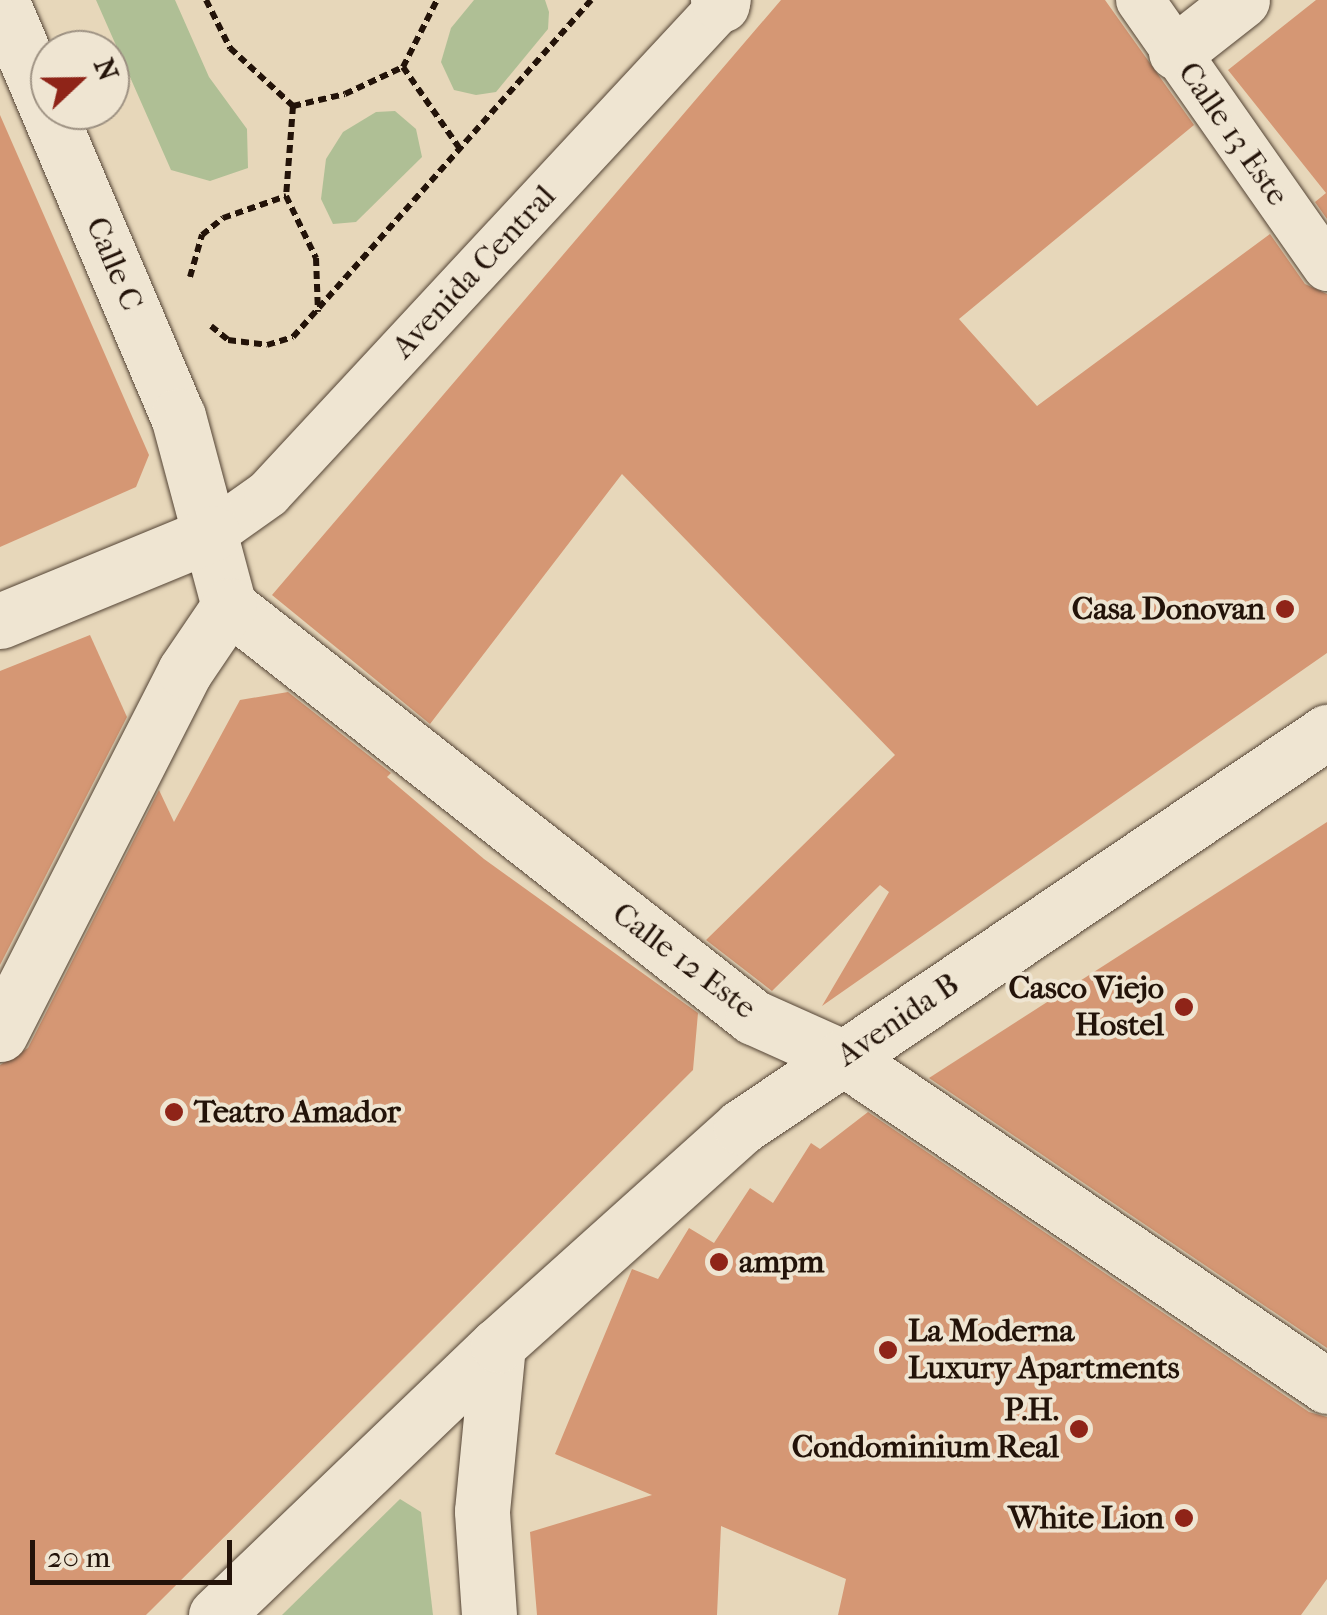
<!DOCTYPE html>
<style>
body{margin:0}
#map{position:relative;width:1327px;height:1615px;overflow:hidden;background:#e7d7ba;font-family:"IM FELL French Canon",serif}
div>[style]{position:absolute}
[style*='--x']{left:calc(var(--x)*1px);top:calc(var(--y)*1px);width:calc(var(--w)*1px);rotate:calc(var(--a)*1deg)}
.green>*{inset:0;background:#afbf95}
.building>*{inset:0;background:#d59774}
.path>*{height:6px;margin-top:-3px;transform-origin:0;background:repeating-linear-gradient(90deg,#231309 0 8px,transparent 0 13px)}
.roads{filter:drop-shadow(0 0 2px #544435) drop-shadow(0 0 2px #544435)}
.pedestrian>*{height:48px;margin:-24px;padding:0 24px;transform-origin:24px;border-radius:24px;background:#efe5d2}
.minor>*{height:55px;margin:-27.5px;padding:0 27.5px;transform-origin:27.5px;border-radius:27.5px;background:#efe5d2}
.tertiary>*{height:55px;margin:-27.5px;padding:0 27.5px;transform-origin:27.5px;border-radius:27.5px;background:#efe5d2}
.dots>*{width:28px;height:28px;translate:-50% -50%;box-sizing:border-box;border:5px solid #efe5d2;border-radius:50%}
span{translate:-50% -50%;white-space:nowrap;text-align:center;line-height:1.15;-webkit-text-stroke:8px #efe5d2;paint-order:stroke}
.street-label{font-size:32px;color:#231309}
.poi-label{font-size:32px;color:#231309;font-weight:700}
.right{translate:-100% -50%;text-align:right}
.left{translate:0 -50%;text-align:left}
.north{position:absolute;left:30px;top:30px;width:100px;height:100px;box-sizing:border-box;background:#efe5d2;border:2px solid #9d9182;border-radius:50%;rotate:68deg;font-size:28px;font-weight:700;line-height:40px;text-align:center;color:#231309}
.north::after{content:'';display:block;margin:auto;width:35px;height:45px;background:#8f2418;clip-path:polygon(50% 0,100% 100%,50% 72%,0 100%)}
.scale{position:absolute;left:30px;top:1540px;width:202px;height:45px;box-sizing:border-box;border:5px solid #231309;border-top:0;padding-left:12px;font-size:30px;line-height:35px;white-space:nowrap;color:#231309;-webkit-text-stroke:8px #efe5d2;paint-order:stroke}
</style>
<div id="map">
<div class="green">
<i style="clip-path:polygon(96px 0,175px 0,209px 77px,247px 129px,248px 168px,210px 181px,171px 170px)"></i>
<i style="clip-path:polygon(474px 0,545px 0,549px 12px,548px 29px,496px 92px,476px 95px,454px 90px,441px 62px,451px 28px)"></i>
<i style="clip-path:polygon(395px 111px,416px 129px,422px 157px,356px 222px,333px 224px,321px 199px,326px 159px,343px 132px,376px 112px)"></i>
<i style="clip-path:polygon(400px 1499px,421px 1512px,433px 1615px,282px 1615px)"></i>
</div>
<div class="building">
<i style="clip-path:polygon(781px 0,1105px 0,1194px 125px,959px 319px,1037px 406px,1270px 234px,1305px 284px,1327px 294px,1327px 653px,822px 1006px,889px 892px,880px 885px,772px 991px,706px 940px,895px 755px,622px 474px,430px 724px,272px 595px)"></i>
<i style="clip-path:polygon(1316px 0,1327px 0,1327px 219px,1315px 202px,1326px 193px,1228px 70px)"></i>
<i style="clip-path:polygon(0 115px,149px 455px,136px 487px,0 547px)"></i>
<i style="clip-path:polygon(90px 635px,127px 717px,0 965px,0 671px)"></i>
<i style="clip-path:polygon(288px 692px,391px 773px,387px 777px,484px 859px,698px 1013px,693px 1070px,146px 1615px,0 1615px,0 1065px,28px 1048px,159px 790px,174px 822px,240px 700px)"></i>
<i style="clip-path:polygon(1327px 822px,1327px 1348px,929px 1078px)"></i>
<i style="clip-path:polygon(868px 1112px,1309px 1412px,1327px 1417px,1327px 1579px,1301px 1615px,838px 1615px,846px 1579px,721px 1526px,717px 1615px,537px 1615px,530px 1532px,652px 1495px,555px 1454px,632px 1269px,658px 1279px,689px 1228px,714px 1243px,750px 1188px,773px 1203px,811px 1143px,820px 1149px)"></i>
</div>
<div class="path">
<i style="--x:206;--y:0;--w:54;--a:63.4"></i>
<i style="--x:230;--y:48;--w:86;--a:42.6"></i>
<i style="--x:293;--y:106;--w:90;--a:94.4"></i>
<i style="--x:286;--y:196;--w:69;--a:64.2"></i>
<i style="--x:316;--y:258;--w:54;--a:87.9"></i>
<i style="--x:403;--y:67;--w:103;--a:55.2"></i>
<i style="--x:293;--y:106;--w:53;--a:-13"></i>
<i style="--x:345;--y:94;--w:64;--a:-25"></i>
<i style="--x:403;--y:67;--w:75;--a:-63.1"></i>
<i style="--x:190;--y:277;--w:44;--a:-74.1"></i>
<i style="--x:202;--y:235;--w:27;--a:-39"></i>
<i style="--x:223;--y:218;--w:67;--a:-19.2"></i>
<i style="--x:211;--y:326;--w:22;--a:39"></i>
<i style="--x:228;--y:340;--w:39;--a:7"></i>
<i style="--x:267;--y:345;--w:27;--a:-17"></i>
<i style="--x:293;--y:337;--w:450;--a:-48.5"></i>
</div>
<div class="roads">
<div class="pedestrian">
<i style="--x:1140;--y:0;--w:326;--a:55"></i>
<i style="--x:213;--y:533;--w:67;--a:-35.3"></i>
<i style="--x:268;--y:494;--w:674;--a:-47.1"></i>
</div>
<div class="minor">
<i style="--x:1;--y:0;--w:452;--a:67"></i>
<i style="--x:178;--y:416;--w:197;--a:75"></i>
<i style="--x:229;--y:606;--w:666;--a:38.11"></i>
<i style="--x:753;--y:1017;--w:98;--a:24.2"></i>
<i style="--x:842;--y:1057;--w:586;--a:34.15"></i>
<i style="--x:718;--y:0;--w:6;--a:51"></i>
<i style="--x:1176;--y:52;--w:84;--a:-38.2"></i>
<i style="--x:0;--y:621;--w:230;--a:-22.4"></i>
<i style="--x:0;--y:1034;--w:407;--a:-63"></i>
<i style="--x:185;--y:671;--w:78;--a:-55.9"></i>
<i style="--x:489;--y:1615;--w:104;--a:-93.9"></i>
<i style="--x:482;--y:1511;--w:167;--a:-84.5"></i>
</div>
<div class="tertiary">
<i style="--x:216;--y:1615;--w:390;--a:-43.8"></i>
<i style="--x:498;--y:1345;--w:326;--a:-41.9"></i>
<i style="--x:741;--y:1127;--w:707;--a:-33.98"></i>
</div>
</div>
<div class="dots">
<i style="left:1285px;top:609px;background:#8f2418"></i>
<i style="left:1184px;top:1007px;background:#8f2418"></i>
<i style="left:174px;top:1112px;background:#8f2418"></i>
<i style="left:719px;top:1262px;background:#8f2418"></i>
<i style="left:888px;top:1350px;background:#8f2418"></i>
<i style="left:1079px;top:1429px;background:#8f2418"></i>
<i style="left:1184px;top:1518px;background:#8f2418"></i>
</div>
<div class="street-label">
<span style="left:1233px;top:134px;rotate:55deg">Calle 13 Este</span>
<span style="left:114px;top:264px;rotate:67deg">Calle C</span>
<span style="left:474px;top:272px;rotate:-47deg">Avenida Central</span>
<span style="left:684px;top:961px;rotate:37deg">Calle 12 Este</span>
<span style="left:898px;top:1020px;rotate:-34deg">Avenida B</span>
</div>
<div class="poi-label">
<span class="right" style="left:1265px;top:609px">Casa Donovan</span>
<span class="right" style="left:1164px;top:1007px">Casco Viejo<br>Hostel</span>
<span class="left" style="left:194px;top:1112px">Teatro Amador</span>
<span class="left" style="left:739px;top:1262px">ampm</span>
<span class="left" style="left:908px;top:1350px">La Moderna<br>Luxury Apartments</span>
<span class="right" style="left:1059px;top:1429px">P.H.<br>Condominium Real</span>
<span class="right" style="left:1164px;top:1518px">White Lion</span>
</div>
<div class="north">N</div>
<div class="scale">20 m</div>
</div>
